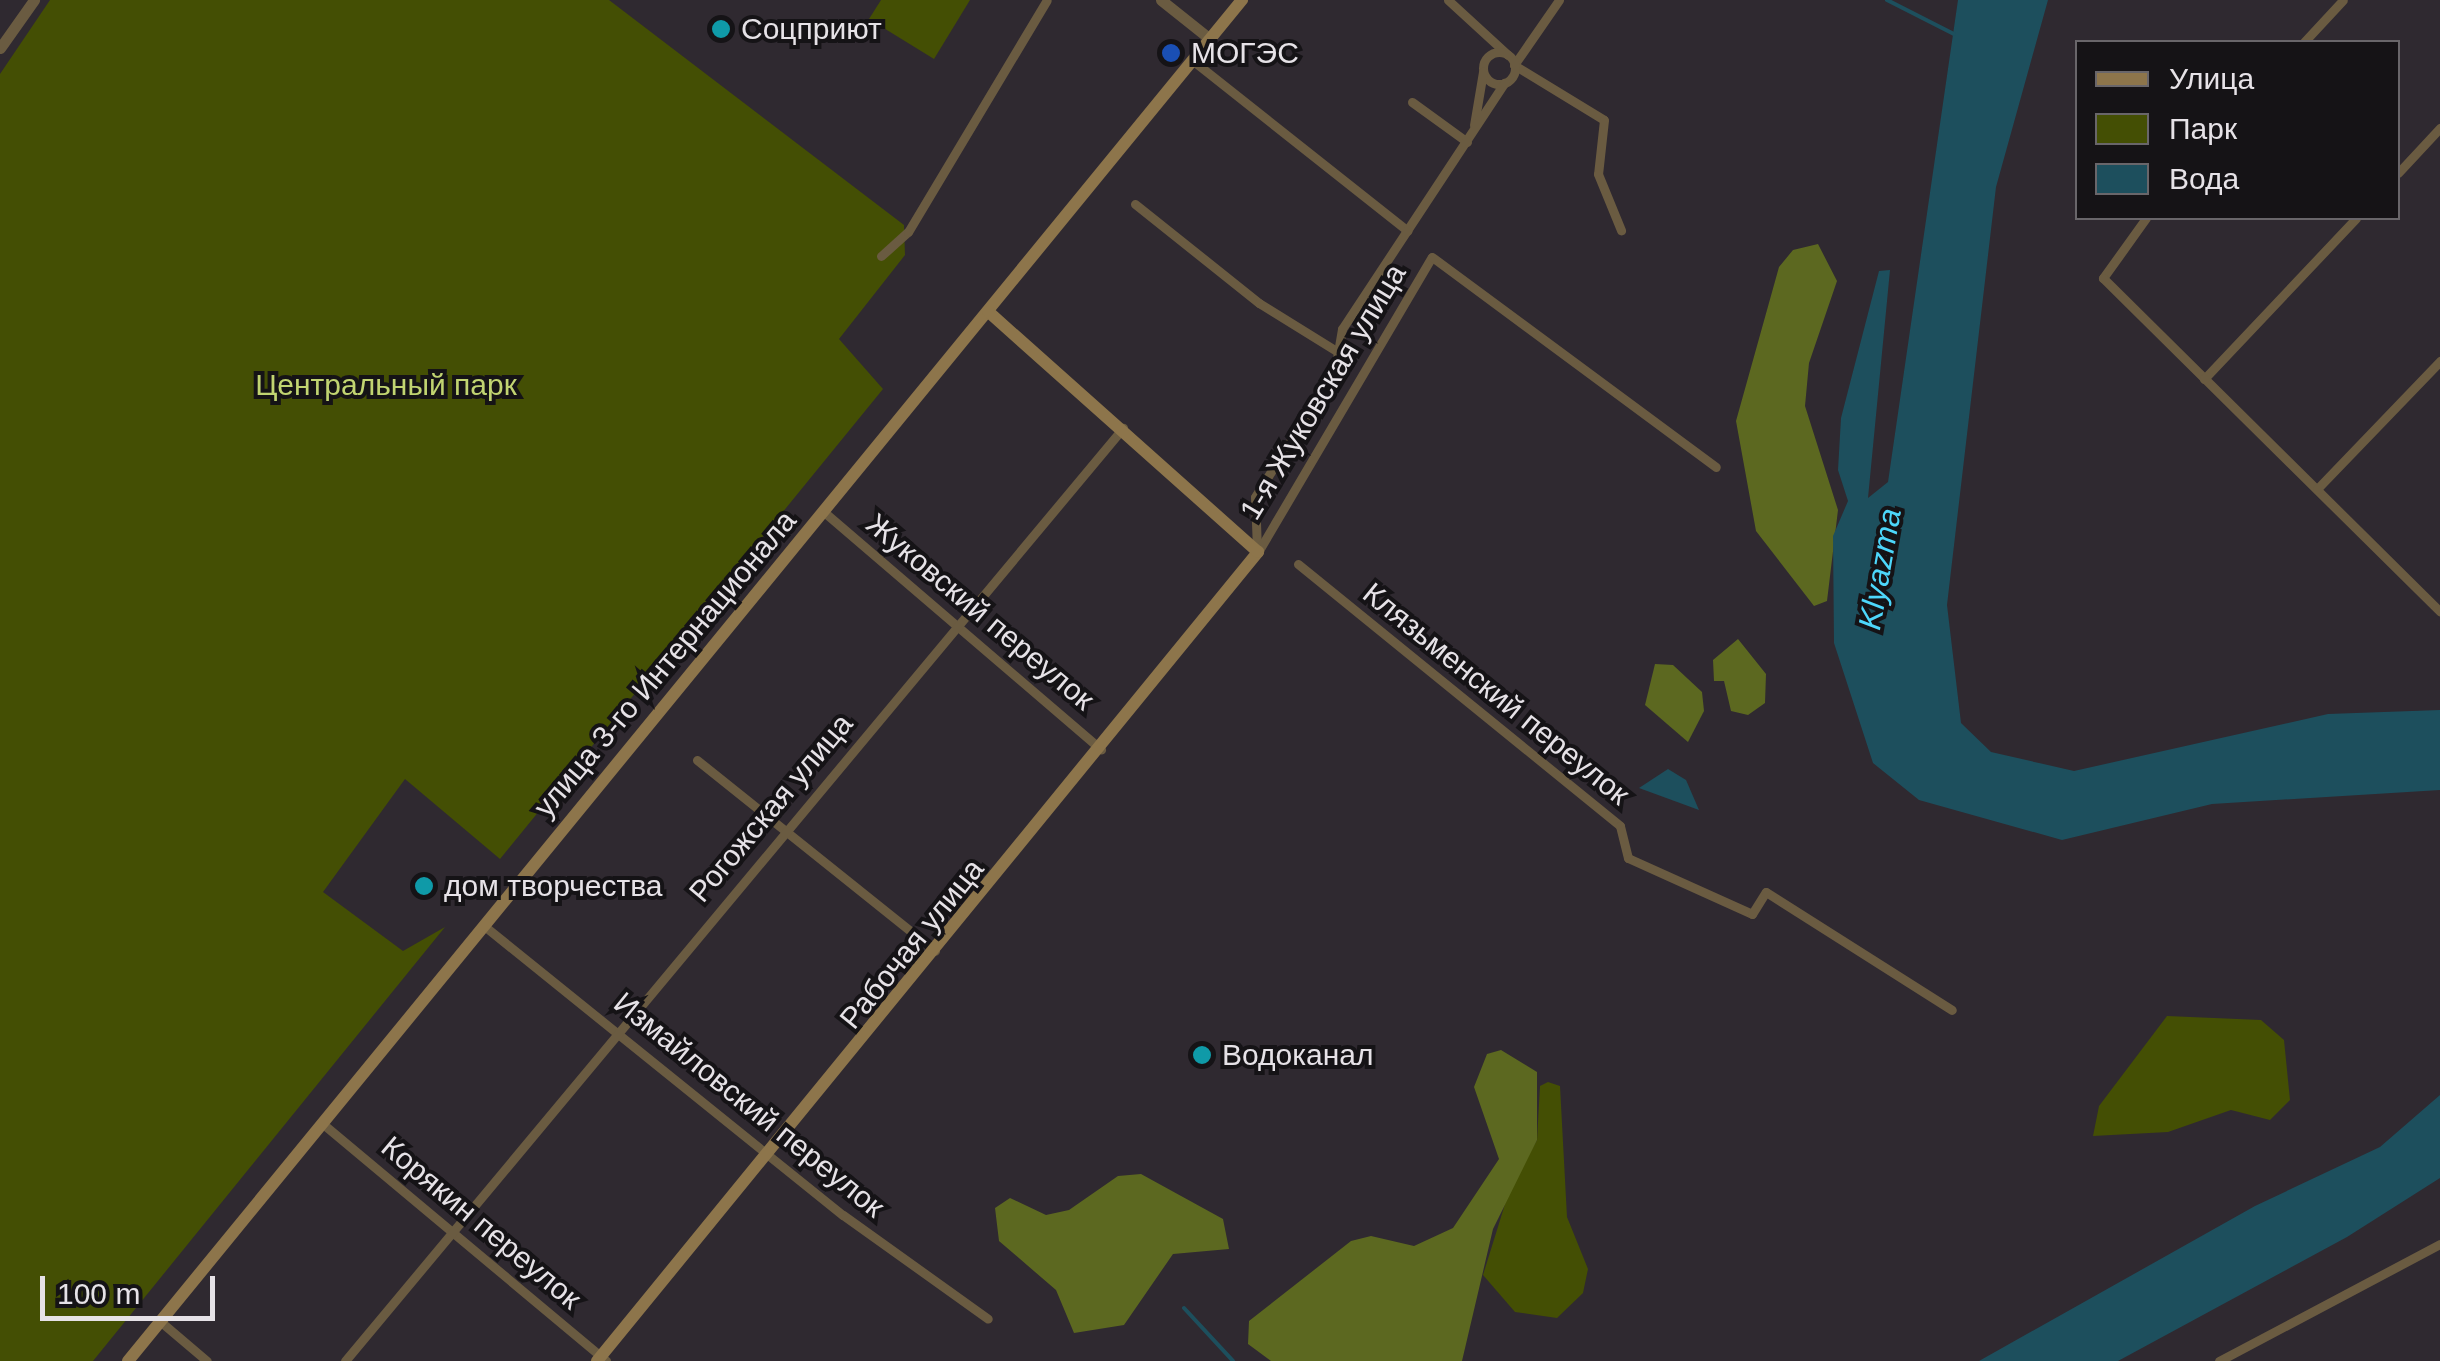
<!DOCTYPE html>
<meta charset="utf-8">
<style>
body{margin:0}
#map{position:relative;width:2440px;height:1361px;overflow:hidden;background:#2f2930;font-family:Arial,sans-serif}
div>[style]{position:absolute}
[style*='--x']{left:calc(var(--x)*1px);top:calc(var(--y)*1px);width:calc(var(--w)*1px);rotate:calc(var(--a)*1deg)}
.green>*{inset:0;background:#444f04}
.forest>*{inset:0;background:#5c6820}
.water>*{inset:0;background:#1d4f5d}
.stream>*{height:4px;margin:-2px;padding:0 2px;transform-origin:2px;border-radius:2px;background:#1d4f5d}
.minor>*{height:9px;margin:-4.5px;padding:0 4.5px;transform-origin:4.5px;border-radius:4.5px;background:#6a5b41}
.minor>.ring{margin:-4.5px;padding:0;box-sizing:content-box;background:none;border:9px solid #6a5b41;border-radius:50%}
.tertiary>*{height:11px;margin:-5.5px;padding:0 5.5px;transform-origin:5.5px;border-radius:5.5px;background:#6a5b41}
.secondary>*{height:12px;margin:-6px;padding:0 6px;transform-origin:6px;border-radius:6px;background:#8d754b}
.dots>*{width:28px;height:28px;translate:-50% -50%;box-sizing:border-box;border:5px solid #151316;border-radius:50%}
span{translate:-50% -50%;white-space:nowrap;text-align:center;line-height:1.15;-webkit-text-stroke:8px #151316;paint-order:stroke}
.poi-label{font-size:30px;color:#e6e2e7}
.left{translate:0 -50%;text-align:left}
.park-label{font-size:30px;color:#c1d471}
.street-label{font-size:30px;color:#e6e2e7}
.water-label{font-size:32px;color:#4dd7fb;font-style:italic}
.legend{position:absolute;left:2075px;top:40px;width:325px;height:180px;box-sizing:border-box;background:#151316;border:2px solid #69666a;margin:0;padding:12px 18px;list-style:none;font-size:30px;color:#e6e2e7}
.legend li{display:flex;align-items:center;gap:20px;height:50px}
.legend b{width:50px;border:2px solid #69666a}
.scale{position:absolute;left:40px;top:1276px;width:175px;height:45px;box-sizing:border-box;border:5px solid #e6e2e7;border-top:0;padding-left:12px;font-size:30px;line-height:35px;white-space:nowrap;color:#e6e2e7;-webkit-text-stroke:8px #151316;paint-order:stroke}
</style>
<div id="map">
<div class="green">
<i style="clip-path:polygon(50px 0,609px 0,904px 225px,905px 255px,839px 339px,883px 389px,500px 859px,405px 779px,323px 892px,403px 951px,445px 927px,93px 1361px,0 1361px,0 74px)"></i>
<i style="clip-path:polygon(881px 0,970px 0,934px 59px,869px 19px)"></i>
<i style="clip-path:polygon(2167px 1016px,2261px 1020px,2284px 1040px,2290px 1100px,2270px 1120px,2231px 1110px,2168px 1132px,2093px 1136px,2099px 1106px)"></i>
<i style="clip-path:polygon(1548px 1082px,1560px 1086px,1567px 1217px,1588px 1269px,1583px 1293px,1557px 1318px,1515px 1312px,1483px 1275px,1510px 1188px,1537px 1140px,1540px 1086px)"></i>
</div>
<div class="forest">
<i style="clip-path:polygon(1818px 244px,1837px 281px,1809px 363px,1805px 406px,1838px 510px,1827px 601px,1814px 606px,1756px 531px,1736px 421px,1779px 267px,1793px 250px)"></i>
<i style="clip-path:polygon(1738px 639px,1766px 674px,1765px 703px,1748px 715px,1731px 711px,1724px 681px,1714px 681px,1713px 660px)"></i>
<i style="clip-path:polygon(1655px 664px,1673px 665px,1702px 692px,1704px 711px,1688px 742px,1645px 705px)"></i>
<i style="clip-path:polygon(1501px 1050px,1537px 1072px,1537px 1140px,1493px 1229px,1462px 1361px,1271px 1361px,1248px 1344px,1249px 1321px,1351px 1241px,1371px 1236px,1414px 1246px,1453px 1228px,1499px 1159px,1474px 1087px,1487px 1054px)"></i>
<i style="clip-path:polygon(1141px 1174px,1223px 1219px,1229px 1249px,1173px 1254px,1124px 1325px,1074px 1333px,1056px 1290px,999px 1241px,995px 1208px,1010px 1198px,1046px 1215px,1069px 1210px,1118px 1176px)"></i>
</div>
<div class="water">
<i style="clip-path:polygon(1958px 0,2048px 0,1996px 187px,1947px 605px,1961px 723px,1991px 752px,2074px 771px,2328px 714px,2440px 710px,2440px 790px,2212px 804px,2062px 840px,1919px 800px,1873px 763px,1834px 643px,1833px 536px,1848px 501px,1838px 470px,1841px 418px,1879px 271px,1890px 270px,1868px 498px,1888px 482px)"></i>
<i style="clip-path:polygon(1668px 769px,1686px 780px,1699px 810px,1639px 788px)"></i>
<i style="clip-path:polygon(2440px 1095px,2440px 1178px,2347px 1237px,2118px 1361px,1979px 1361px,2255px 1206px,2380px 1147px)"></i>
</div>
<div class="stream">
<i style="--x:1887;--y:0;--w:75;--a:26.9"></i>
<i style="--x:1184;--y:1308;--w:72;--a:47.2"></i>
</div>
<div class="minor">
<i style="--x:1448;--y:0;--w:81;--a:42.5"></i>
<i style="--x:1559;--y:0;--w:79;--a:124.7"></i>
<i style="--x:1514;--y:65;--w:105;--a:31.4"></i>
<i style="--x:1604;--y:120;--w:54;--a:96.3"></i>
<i style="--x:1598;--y:174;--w:61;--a:67.7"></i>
<i style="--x:2304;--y:42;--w:57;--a:-47.1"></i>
<i class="ring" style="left:1483px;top:52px;width:23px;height:23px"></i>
<i style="--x:1192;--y:60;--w:275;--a:38.4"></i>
<i style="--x:1412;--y:102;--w:68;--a:36"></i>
<i style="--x:1474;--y:125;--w:54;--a:-80.4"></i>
<i style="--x:2398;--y:173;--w:62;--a:-47"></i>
<i style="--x:1135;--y:204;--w:159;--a:38.6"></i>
<i style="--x:1259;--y:303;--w:93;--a:31.8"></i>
<i style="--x:2146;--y:218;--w:74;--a:125.6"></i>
<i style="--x:2103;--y:278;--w:474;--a:44.7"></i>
<i style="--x:881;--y:256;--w:36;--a:-42"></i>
<i style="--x:908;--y:232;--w:270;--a:-59.1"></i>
<i style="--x:2204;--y:379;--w:221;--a:-46.6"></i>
<i style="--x:2317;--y:489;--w:178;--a:-46.1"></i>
<i style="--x:824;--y:512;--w:365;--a:40.6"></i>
<i style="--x:1257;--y:549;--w:52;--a:-92.2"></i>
<i style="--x:1255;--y:497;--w:150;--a:-57.8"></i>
<i style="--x:1335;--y:370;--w:42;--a:-80.3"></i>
<i style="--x:1342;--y:329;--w:295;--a:-56.6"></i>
<i style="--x:1258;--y:552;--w:342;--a:-59.5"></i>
<i style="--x:1432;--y:257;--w:353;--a:36.5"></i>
<i style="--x:1298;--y:564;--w:415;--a:39.1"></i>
<i style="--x:1620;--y:826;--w:33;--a:76"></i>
<i style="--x:1628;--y:858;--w:136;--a:24.3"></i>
<i style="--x:1752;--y:914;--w:26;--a:-58"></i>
<i style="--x:1766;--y:892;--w:220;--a:32.4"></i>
<i style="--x:697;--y:760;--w:305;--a:38.7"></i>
<i style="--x:483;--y:925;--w:462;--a:38.9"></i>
<i style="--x:843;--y:1215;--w:178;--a:35.6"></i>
<i style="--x:323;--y:1124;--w:369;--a:39.9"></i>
<i style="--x:161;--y:1322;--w:60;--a:40.3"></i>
<i style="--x:345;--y:1361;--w:1215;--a:-50.18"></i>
<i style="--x:2219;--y:1361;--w:250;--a:-27.9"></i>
</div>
<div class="tertiary">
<i style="--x:1161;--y:0;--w:63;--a:38.5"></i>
<i style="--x:0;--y:48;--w:59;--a:-54.7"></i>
</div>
<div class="secondary">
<i style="--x:128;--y:1361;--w:1759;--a:-50.7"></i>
<i style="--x:597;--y:1361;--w:1045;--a:-50.75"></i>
<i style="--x:1258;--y:552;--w:361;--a:-138.3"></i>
</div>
<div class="dots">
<i style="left:721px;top:29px;background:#0f9aa8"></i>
<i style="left:1171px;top:53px;background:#1a4fb4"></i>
<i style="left:424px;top:886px;background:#0f9aa8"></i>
<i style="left:1202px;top:1055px;background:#0f9aa8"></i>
</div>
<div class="poi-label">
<span class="left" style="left:741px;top:29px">Соцприют</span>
<span class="left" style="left:1191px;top:53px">МОГЭС</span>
<span class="left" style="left:444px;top:886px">дом творчества</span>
<span class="left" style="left:1222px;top:1055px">Водоканал</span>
</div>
<div class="park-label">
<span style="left:386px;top:385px">Центральный парк</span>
</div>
<div class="street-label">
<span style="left:1323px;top:392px;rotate:-59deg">1-я Жуковская улица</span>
<span style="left:980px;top:612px;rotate:40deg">Жуковский переулок</span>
<span style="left:665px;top:664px;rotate:-50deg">улица 3-го Интернационала</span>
<span style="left:1496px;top:694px;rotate:39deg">Клязьменский переулок</span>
<span style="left:771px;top:808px;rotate:-50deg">Рогожская улица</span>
<span style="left:912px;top:944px;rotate:-51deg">Рабочая улица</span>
<span style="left:749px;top:1105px;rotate:39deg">Измайловский переулок</span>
<span style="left:481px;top:1223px;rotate:40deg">Корякин переулок</span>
</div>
<div class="water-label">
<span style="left:1880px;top:569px;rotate:-80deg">Klyazma</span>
</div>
<ul class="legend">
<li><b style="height:12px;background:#8d754b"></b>Улица</li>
<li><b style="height:28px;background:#444f04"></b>Парк</li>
<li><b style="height:28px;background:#1d4f5d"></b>Вода</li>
</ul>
<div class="scale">100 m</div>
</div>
